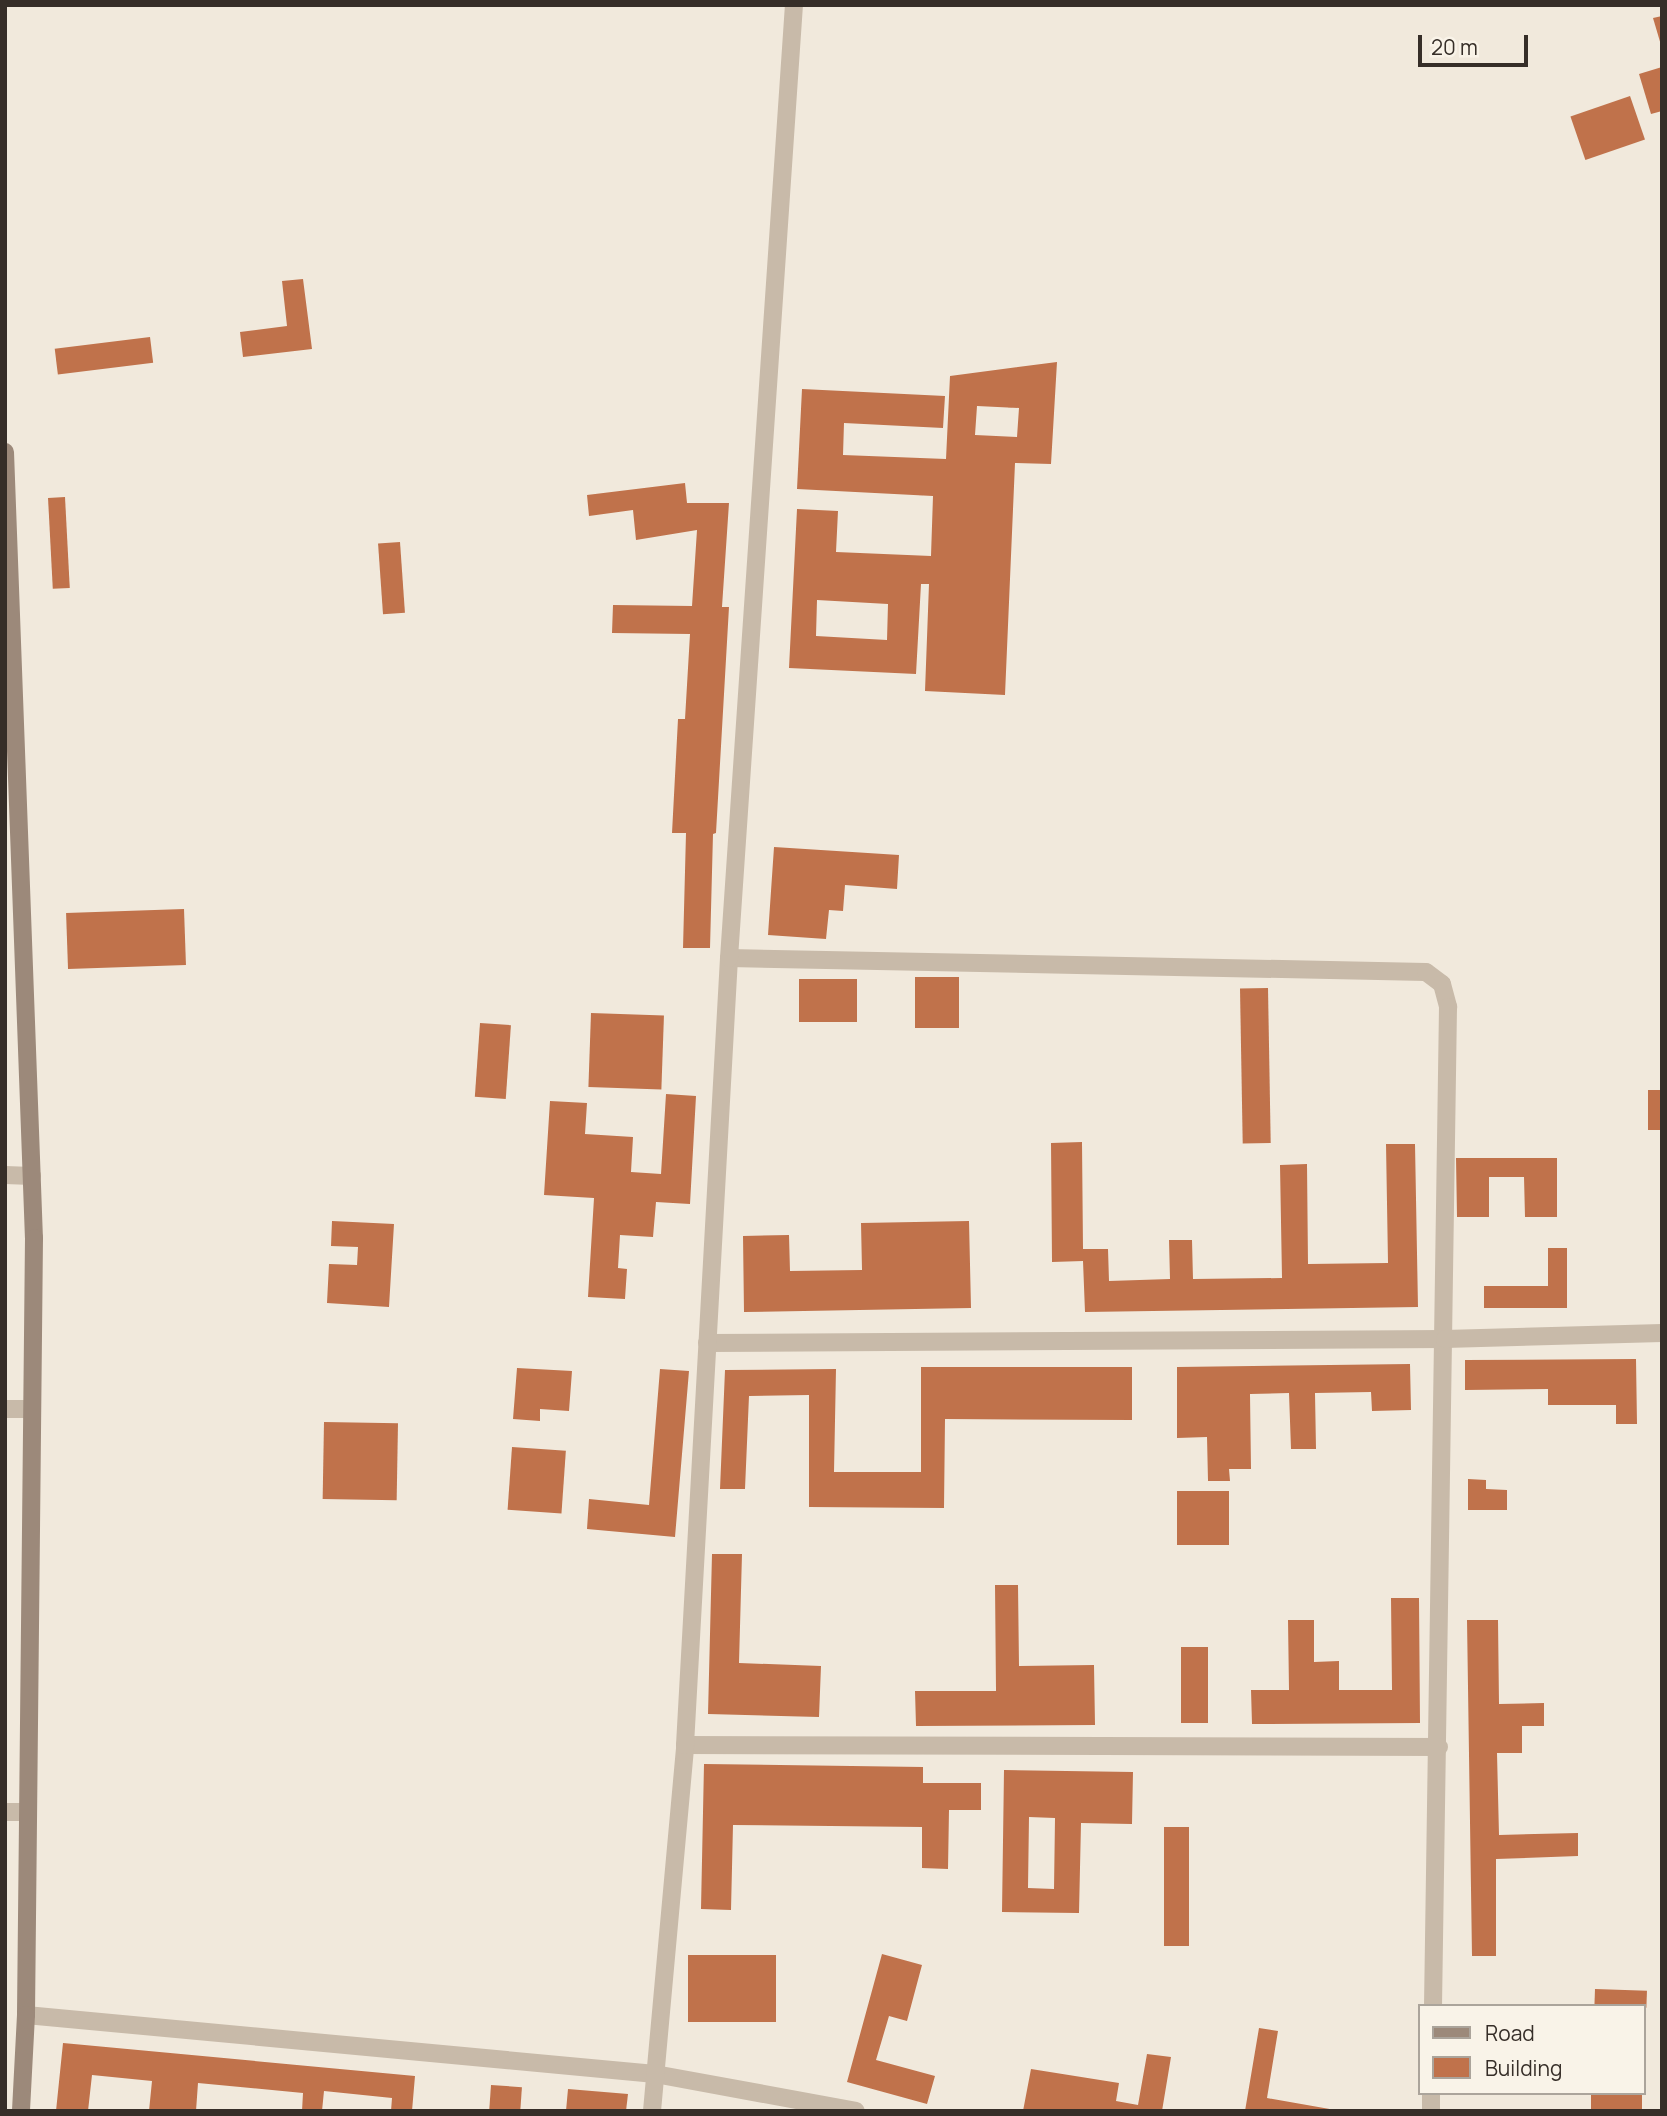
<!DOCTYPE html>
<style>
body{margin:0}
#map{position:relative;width:1667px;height:2116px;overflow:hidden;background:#f1e9dc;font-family:Manrope,sans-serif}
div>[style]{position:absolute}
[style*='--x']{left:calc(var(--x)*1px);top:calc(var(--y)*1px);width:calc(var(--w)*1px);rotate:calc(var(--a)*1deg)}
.building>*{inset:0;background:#c0724b;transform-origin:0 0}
.lane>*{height:18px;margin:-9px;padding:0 9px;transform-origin:9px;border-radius:9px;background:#c8baa9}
.street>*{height:18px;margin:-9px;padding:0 9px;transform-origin:9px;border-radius:9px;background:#c8baa9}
.secondary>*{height:18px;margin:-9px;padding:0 9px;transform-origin:9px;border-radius:9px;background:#9c897a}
span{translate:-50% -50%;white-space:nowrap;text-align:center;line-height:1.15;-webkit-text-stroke:7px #f9f3e8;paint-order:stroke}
.frame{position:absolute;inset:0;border:7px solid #362e28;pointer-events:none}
.legend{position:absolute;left:1418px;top:2004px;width:228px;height:91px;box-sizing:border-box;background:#f9f3e8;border:2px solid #aba49b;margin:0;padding:9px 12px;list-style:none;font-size:21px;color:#362e28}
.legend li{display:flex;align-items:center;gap:14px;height:35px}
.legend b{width:35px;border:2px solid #aba49b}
.scale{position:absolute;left:1418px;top:35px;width:110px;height:32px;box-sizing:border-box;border:4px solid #362e28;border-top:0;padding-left:9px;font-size:21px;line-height:24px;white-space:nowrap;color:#362e28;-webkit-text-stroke:5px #f9f3e8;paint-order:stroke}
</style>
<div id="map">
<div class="building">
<i style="clip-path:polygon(1662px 16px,1662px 45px,1661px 45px,1653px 18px)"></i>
<i style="clip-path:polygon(1662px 67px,1662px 111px,1651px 114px,1639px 74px)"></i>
<i style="left:1630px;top:96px;width:46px;height:63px;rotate:71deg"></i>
<i style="clip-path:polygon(303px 279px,312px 349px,243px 357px,240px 332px,287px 326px,282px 281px)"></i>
<i style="left:150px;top:337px;width:26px;height:96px;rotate:83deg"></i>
<i style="clip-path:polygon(evenodd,1057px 362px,1051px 464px,1015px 463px,1005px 695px,925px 691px,929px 584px,921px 584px,916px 674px,789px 668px,797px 509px,838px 511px,836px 552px,931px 556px,933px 496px,797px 489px,802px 389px,945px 396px,943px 428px,844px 423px,843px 455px,946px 459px,950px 376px,1057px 362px,977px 406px,1019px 408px,1017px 437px,975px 435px,977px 406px,1057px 362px,817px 600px,888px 604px,887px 640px,816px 636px,817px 600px)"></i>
<i style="clip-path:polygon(685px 483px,687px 503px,729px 503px,722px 607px,729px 607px,716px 833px,713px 834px,710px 948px,683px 948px,686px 833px,672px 833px,678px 719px,685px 719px,690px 634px,612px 633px,613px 605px,692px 606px,697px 530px,636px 540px,633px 510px,589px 516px,587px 495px)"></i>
<i style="left:65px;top:497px;width:91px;height:17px;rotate:87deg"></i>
<i style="left:400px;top:542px;width:71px;height:22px;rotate:86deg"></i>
<i style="clip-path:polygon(774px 847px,899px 855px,897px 889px,845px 885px,843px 911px,829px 910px,826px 939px,768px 935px)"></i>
<i style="left:184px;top:909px;width:56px;height:118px;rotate:88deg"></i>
<i style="left:915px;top:977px;width:44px;height:51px"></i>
<i style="left:857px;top:979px;width:43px;height:58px;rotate:90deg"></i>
<i style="left:1268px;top:988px;width:155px;height:28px;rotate:89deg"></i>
<i style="left:591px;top:1013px;width:73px;height:74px;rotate:2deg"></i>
<i style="left:480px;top:1023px;width:31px;height:74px;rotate:4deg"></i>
<i style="left:1648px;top:1090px;width:14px;height:40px"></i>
<i style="clip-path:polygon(666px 1094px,696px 1096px,690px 1204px,656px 1202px,653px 1237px,620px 1235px,618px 1268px,627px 1269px,625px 1299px,588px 1297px,594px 1198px,544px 1195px,550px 1101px,587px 1103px,585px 1134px,633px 1137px,631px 1172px,661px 1174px)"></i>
<i style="clip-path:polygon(1082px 1142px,1083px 1249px,1108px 1249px,1109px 1281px,1170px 1279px,1169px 1240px,1192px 1240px,1193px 1279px,1282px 1278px,1280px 1165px,1307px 1164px,1308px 1264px,1388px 1263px,1386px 1144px,1415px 1144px,1418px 1307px,1085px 1312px,1083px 1261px,1052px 1262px,1051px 1143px)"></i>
<i style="clip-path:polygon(1456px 1158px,1557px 1158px,1557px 1217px,1525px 1217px,1524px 1177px,1489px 1177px,1489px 1217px,1457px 1217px)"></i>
<i style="clip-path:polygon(332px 1221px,394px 1224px,389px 1307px,327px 1303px,329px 1264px,357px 1265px,358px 1247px,331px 1246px)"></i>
<i style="clip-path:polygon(969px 1221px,971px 1308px,744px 1312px,743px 1236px,789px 1235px,790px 1271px,862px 1270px,861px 1223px)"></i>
<i style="clip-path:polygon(1548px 1248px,1567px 1248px,1567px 1308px,1484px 1308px,1484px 1286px,1548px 1286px)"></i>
<i style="clip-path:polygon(1636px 1359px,1637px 1424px,1616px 1424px,1616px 1405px,1548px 1405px,1548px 1389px,1465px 1390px,1465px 1360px)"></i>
<i style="clip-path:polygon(1410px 1364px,1411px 1410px,1372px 1411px,1371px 1392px,1315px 1393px,1316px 1449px,1291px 1449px,1289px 1393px,1250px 1394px,1251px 1469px,1229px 1469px,1230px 1481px,1208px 1481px,1207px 1437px,1177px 1438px,1177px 1367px)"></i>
<i style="clip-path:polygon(921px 1367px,1132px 1367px,1132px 1420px,945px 1419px,944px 1508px,809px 1507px,809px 1395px,749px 1396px,745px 1489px,720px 1489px,725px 1370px,836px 1369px,834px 1472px,921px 1472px)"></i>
<i style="clip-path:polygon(517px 1368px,572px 1371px,569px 1411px,540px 1409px,540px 1421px,513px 1419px)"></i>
<i style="clip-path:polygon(660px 1369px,689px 1371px,675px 1537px,587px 1529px,589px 1499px,649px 1505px)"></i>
<i style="left:324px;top:1422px;width:74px;height:77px;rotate:1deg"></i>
<i style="left:512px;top:1447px;width:54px;height:63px;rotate:4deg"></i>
<i style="clip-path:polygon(1468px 1479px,1486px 1480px,1486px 1489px,1507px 1490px,1507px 1510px,1468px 1510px)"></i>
<i style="left:1177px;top:1491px;width:52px;height:54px"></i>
<i style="clip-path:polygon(712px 1554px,742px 1554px,739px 1663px,821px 1666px,819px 1717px,708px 1714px)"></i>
<i style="clip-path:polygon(995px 1585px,1018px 1585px,1019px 1666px,1094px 1665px,1095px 1725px,916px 1726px,915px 1691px,996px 1691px)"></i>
<i style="clip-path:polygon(1391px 1598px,1419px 1598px,1420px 1723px,1252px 1724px,1251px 1690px,1289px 1690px,1288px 1620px,1314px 1620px,1314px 1662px,1339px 1661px,1339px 1690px,1392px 1690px)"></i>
<i style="clip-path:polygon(1467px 1620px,1498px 1620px,1499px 1704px,1544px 1703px,1544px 1726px,1522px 1726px,1522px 1753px,1497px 1753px,1499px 1835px,1578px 1833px,1578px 1856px,1496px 1859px,1496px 1956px,1472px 1956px)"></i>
<i style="left:1181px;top:1647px;width:27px;height:76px"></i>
<i style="clip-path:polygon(704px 1764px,923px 1767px,923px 1783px,981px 1783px,981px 1810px,949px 1810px,948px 1869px,922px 1868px,922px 1827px,733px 1825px,731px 1910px,701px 1909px)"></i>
<i style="clip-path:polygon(evenodd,1004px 1770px,1133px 1772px,1132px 1824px,1081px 1823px,1079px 1913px,1002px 1912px,1004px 1770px,1029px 1817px,1055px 1818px,1054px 1889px,1028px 1888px,1029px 1817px)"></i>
<i style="left:1189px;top:1827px;width:119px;height:25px;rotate:90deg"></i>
<i style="clip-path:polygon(882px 1954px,922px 1965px,907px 2021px,889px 2016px,876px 2060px,935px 2076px,927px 2104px,847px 2082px)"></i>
<i style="left:688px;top:1955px;width:88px;height:67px"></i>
<i style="left:1595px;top:1989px;width:52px;height:17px;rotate:2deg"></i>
<i style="clip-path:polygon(1259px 2028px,1278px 2031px,1267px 2098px,1341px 2111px,1245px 2111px)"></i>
<i style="clip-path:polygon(63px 2043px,415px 2076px,412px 2111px,391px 2111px,392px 2098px,324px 2091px,322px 2111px,302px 2111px,303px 2093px,198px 2083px,196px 2111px,149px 2111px,152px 2081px,92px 2075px,88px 2111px,56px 2111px)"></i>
<i style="clip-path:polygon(1147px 2054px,1171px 2057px,1162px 2111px,1023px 2111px,1031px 2069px,1119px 2083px,1116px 2101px,1138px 2105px)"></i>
<i style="left:491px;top:2085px;width:31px;height:26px;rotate:4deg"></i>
<i style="clip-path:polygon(568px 2089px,628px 2094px,626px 2111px,566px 2111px)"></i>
<i style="left:1591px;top:2093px;width:51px;height:18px"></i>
</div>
<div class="lane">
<i style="--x:5;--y:1175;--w:27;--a:2"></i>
<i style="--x:5;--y:1409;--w:27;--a:0"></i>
<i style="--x:5;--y:1812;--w:22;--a:0"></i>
</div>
<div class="street">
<i style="--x:729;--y:958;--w:697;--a:1.15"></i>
<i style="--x:1426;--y:972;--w:20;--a:37"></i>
<i style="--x:1442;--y:984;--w:24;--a:75"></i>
<i style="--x:1448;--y:1007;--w:999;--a:90.86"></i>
<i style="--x:707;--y:1343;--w:738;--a:-0.31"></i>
<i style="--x:1445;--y:1339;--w:217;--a:-1.6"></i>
<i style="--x:685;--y:1745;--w:754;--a:0.15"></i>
<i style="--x:26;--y:2015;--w:632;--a:5.36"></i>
<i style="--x:655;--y:2074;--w:204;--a:10.4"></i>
<i style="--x:652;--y:2111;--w:367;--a:-84.8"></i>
<i style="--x:685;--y:1745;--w:788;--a:-86.8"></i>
<i style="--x:729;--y:958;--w:955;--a:-86.1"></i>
<i style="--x:1431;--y:2111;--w:18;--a:-90"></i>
</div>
<div class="secondary">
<i style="--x:5;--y:452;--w:787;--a:87.89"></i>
<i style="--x:34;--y:1238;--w:777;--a:90.59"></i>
<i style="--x:26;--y:2015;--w:96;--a:93"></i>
</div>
<div class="frame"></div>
<ul class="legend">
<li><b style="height:9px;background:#9c897a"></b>Road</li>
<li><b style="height:19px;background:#c0724b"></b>Building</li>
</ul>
<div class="scale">20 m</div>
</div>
